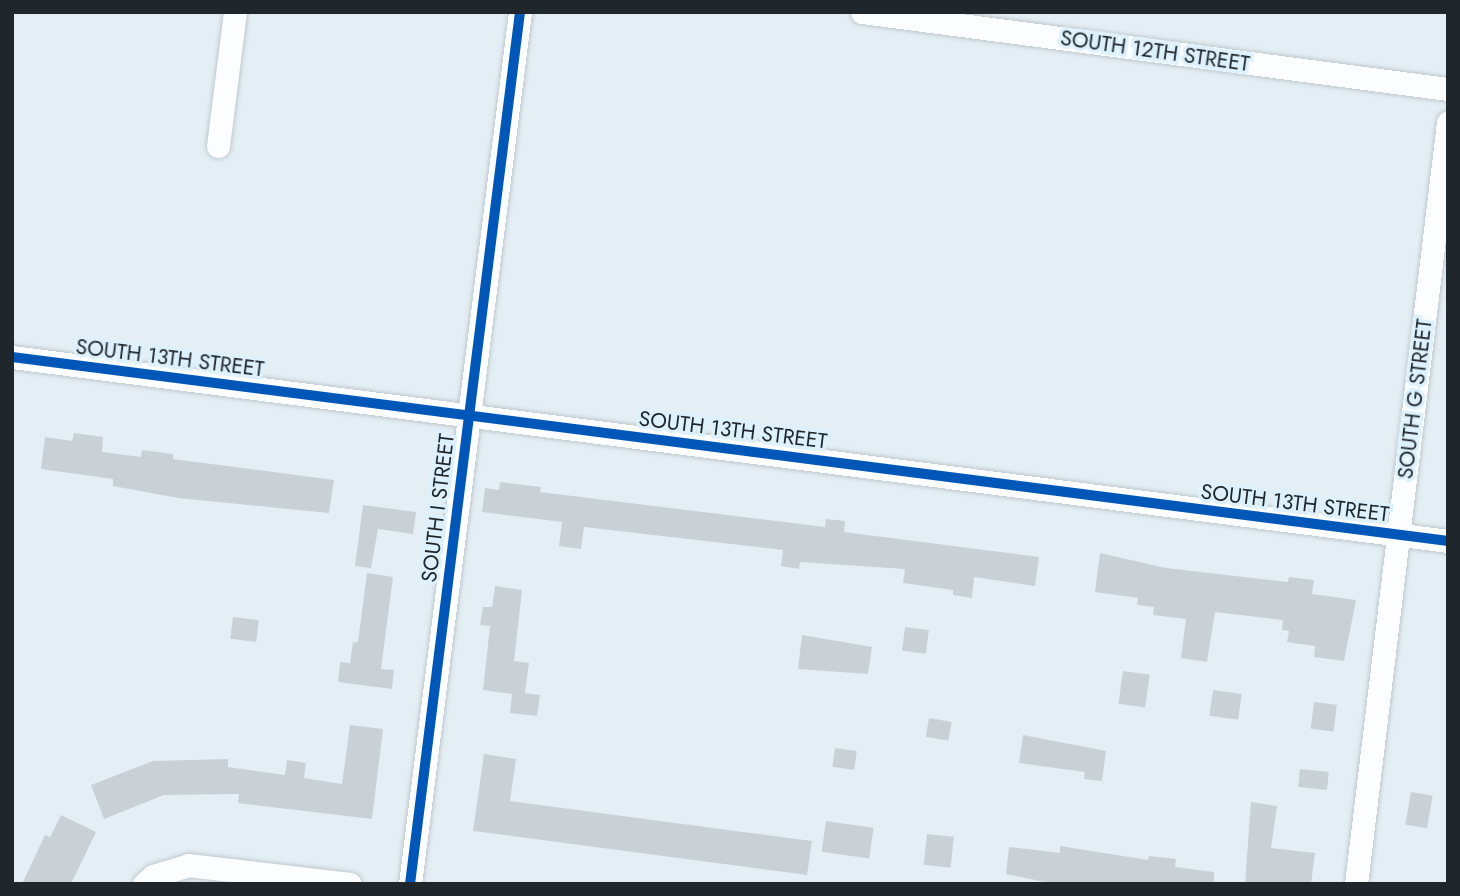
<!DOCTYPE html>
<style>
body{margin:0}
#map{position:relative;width:1460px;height:896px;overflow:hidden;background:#e4eff5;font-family:Jost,sans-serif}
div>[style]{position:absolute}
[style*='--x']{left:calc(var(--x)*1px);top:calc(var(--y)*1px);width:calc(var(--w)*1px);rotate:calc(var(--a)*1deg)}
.building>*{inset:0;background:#c9d1d6;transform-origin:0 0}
.roads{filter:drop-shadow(0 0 2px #c0c9ce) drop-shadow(0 0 2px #c0c9ce)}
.street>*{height:23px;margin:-11.5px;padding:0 11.5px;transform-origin:11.5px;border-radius:11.5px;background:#fbfdfe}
.cycleway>*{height:10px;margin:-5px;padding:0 5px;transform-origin:5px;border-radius:5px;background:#0057b8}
span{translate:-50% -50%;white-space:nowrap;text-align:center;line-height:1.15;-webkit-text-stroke:7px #ddf1fc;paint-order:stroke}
.street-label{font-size:21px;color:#20272c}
.frame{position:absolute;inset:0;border:14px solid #20272c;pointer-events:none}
</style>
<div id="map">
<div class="building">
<i style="clip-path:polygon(74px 433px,103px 437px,102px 452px,141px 457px,142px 450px,173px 454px,173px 459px,334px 480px,329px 513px,178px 498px,113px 486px,113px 479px,41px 469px,45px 437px,72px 441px)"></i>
<i style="clip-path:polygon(500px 482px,541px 487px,540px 492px,825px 527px,826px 519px,845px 521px,844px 532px,1039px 557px,1035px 586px,974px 577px,972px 598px,953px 595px,953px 590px,903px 583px,905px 569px,800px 562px,799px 569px,781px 566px,783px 550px,584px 527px,581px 549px,559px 546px,562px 522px,482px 512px,485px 488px,499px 490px)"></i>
<i style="clip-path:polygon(363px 505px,416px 512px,413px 534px,378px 529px,371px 568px,355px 566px)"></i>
<i style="clip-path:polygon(1100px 553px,1166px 568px,1288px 582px,1289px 577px,1314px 580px,1312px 594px,1356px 600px,1344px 661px,1314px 657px,1315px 646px,1287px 642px,1289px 631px,1282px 630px,1283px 620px,1215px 612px,1207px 662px,1181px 658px,1186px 619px,1153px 615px,1154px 607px,1137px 605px,1138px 598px,1095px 592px)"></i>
<i style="clip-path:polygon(367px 573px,393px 577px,381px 669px,394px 670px,392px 689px,338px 682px,340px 662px,350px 663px,353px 642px,358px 642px)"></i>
<i style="clip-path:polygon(495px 586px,522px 590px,514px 661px,529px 663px,525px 693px,540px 695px,537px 716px,510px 713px,512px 694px,483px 690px,490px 626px,480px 625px,483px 607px,492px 607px)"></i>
<i style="left:233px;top:617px;width:26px;height:22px;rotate:7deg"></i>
<i style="left:905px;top:627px;width:24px;height:24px;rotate:7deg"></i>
<i style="clip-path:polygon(802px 635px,872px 647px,868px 674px,798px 669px)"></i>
<i style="left:1123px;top:671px;width:27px;height:33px;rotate:8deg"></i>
<i style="left:1213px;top:690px;width:29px;height:26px;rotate:8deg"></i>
<i style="left:1314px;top:702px;width:23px;height:27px;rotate:7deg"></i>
<i style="left:929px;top:718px;width:23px;height:19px;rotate:10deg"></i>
<i style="clip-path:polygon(350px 725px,383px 729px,372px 819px,238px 803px,239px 794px,164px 795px,104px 819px,91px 785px,153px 761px,228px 759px,228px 767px,285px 775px,287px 760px,306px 763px,304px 778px,342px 784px)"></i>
<i style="clip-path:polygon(1023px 735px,1106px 751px,1102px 781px,1084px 779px,1085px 772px,1019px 763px)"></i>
<i style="left:835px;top:748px;width:22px;height:19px;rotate:8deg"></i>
<i style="clip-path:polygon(484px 754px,516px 759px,510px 801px,812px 841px,807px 875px,473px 831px)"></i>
<i style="left:1300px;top:769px;width:29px;height:18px;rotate:6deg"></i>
<i style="left:1411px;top:792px;width:22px;height:33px;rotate:10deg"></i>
<i style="clip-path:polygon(1251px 802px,1277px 806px,1271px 848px,1315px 853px,1311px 884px,1245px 884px)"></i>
<i style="clip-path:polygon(61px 815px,96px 832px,71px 884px,22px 884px,45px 835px,50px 837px)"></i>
<i style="left:826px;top:821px;width:48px;height:31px;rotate:8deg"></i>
<i style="left:927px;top:834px;width:27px;height:31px;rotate:6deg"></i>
<i style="clip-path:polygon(1060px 846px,1148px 860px,1149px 856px,1176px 859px,1175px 867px,1214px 872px,1214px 884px,1055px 884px,1006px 874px,1009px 847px,1060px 853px)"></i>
</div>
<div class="roads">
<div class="street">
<i style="--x:862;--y:12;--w:591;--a:7.49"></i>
<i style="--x:218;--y:146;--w:135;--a:-82.8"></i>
<i style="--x:12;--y:357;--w:1448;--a:7.3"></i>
<i style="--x:144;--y:884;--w:12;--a:-42"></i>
<i style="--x:153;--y:876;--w:37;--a:-17"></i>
<i style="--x:188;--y:865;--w:163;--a:6.7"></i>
<i style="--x:410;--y:884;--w:879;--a:-82.81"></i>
<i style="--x:1356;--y:884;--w:767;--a:-83.11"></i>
</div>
</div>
<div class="cycleway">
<i style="--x:12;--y:357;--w:1448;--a:7.3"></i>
<i style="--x:410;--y:884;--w:879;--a:-82.81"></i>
</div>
<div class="street-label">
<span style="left:1155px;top:51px;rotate:8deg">SOUTH 12TH STREET</span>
<span style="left:170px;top:358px;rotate:7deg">SOUTH 13TH STREET</span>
<span style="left:1415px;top:399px;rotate:-83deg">SOUTH G STREET</span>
<span style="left:733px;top:430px;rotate:7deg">SOUTH 13TH STREET</span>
<span style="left:1295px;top:503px;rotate:7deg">SOUTH 13TH STREET</span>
<span style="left:438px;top:508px;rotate:-83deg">SOUTH I STREET</span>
</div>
<div class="frame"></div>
</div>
